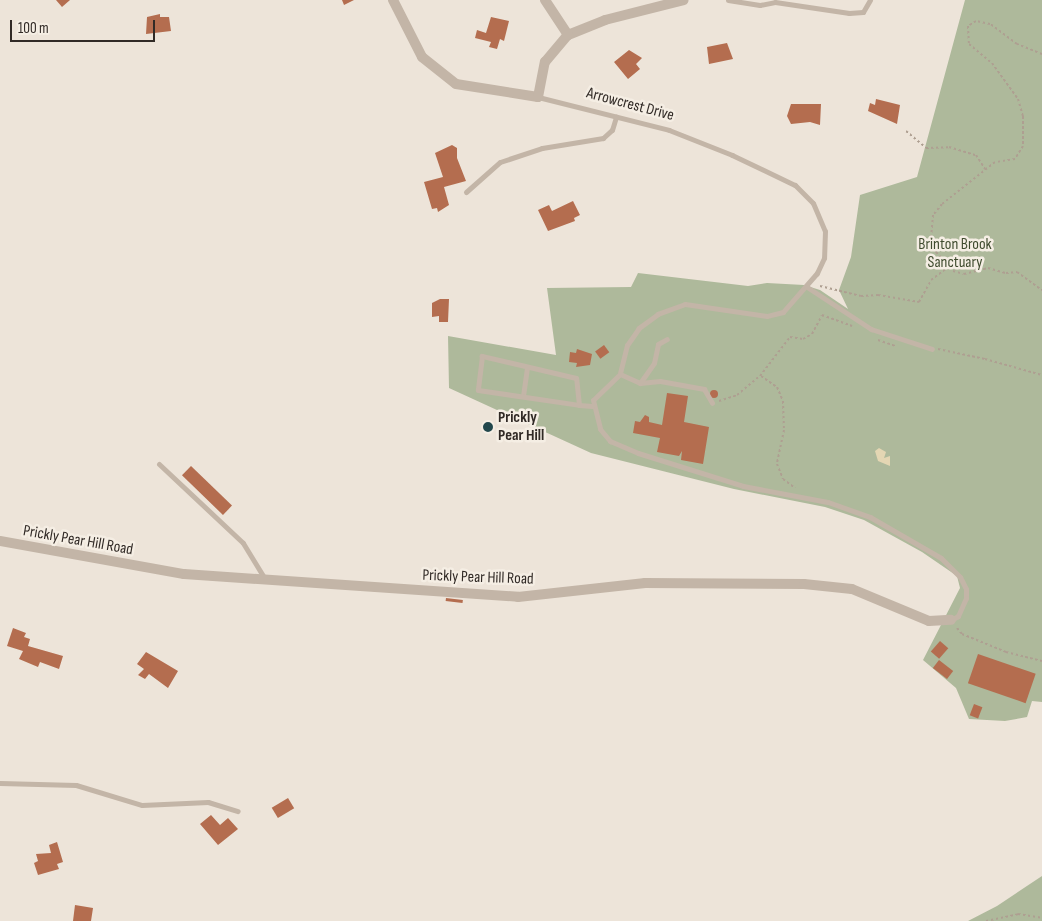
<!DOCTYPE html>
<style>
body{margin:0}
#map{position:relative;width:1042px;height:921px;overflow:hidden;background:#ede4d9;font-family:"Sofia Sans Condensed",sans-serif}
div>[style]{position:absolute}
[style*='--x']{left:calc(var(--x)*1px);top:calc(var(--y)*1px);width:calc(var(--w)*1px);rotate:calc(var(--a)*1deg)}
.green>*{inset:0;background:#aeb99b}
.sand>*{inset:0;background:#e4d6b3}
.building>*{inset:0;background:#b46d4f;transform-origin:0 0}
.round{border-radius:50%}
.path>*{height:2px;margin-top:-1px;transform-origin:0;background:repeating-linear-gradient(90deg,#ae9f91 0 2.5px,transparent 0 5px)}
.lane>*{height:5px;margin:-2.5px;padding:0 2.5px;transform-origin:2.5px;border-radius:2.5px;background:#c3b5a7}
.street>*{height:10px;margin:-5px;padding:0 5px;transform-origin:5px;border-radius:5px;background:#c3b5a7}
.dots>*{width:14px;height:14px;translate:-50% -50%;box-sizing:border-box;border:2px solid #f5eee4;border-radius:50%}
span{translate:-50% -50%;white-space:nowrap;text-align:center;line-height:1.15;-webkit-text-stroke:5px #f5eee4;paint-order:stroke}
.street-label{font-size:16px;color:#312a26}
.park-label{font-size:16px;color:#3f4b2e}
.poi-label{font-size:16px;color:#312a26;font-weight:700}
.left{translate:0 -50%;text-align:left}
.scale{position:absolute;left:10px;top:20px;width:145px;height:22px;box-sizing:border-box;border:2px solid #312a26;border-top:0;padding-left:6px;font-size:15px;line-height:18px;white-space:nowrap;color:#312a26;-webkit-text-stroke:4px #f5eee4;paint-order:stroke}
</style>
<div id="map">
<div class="green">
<i style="clip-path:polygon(965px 0,1042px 0,1042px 702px,1032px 701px,1027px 717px,1005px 721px,969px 719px,956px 688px,923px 660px,960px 588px,957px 576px,922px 552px,864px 520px,825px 507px,734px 489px,591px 453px,449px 388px,448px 336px,556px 355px,547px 288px,631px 287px,638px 273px,748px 286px,767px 283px,804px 285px,820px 290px,848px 309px,839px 290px,851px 257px,860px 195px,917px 177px)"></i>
<i style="clip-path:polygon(1042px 876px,1042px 921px,968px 921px,997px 906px)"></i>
</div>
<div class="sand">
<i style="clip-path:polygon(879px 448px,886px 452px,884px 458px,890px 456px,890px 466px,878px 461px,875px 451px)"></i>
</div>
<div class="building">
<i style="clip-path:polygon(56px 0,70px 0,62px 7px)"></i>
<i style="clip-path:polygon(342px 0,354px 0,344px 5px)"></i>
<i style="clip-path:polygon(160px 14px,160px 17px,169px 17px,171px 31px,146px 34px,147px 17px)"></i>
<i style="clip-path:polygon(491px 17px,509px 21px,504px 41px,500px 39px,497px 49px,489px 47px,491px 42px,475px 38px,477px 30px,486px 33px)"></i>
<i style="clip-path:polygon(727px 43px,733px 59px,709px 64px,707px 47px)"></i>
<i style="clip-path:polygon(629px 50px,642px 58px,636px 64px,640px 69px,628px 79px,614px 62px)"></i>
<i style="clip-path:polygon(876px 99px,900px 105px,897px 124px,868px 111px,870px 103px,875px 105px)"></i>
<i style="clip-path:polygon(791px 104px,821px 104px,820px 125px,810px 122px,791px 124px,787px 116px)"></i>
<i style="clip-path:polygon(452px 145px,457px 148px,457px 158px,466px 181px,444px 187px,449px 205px,438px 212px,437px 208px,432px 209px,424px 182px,443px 177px,435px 153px)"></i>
<i style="clip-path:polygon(573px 201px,580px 215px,574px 218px,575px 221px,548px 231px,538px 210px,549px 205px,552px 211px)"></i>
<i style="clip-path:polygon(440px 299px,449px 299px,448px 322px,439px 322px,439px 316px,432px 317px,432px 303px)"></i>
<i style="left:604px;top:345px;width:9px;height:11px;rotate:54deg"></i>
<i style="clip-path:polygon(577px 349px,592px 354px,590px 365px,576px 367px,577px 363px,569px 362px,570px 352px,576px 353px)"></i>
<i class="round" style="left:710px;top:390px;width:8px;height:8px"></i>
<i style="clip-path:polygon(667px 393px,688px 396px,684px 422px,709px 427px,703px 464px,681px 460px,682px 451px,679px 456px,657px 452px,660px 438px,633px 433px,635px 421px,640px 422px,645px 415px,649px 417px,649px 422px,662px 425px)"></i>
<i style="left:191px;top:466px;width:57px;height:13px;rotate:44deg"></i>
<i style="left:446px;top:598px;width:17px;height:3px;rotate:7deg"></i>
<i style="clip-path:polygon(13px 628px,26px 633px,24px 637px,30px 639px,28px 646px,63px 656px,59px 669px,40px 662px,38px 667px,19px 659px,23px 651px,7px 646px)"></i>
<i style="left:940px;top:641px;width:11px;height:14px;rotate:41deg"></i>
<i style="clip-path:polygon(146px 652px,178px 671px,168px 688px,149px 674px,145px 679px,138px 675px,144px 669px,137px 664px)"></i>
<i style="left:978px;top:654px;width:61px;height:31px;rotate:19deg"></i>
<i style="left:939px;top:660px;width:18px;height:10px;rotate:38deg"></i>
<i style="left:974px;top:704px;width:9px;height:12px;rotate:21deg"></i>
<i style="left:288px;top:798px;width:12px;height:19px;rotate:59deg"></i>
<i style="clip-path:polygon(211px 815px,220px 825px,228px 818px,238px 829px,218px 845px,200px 824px)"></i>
<i style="clip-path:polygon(57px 842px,63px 862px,57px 864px,59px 869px,38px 875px,34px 863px,38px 861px,36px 854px,51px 853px,49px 845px)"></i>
<i style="clip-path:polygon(75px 905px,93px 908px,91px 921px,73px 921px)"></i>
</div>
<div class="path">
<i style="--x:1042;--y:54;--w:27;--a:-158"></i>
<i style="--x:1017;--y:44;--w:34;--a:-143"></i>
<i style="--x:990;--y:24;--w:14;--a:-168"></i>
<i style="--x:976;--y:21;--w:9;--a:148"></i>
<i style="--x:968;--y:26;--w:18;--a:87"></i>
<i style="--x:969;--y:44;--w:30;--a:40"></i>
<i style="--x:992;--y:63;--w:44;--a:54.2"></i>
<i style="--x:1018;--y:99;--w:18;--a:74"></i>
<i style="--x:1023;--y:116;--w:30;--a:90"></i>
<i style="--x:1023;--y:146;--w:15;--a:122"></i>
<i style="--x:1015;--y:159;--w:20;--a:171"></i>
<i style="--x:995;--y:162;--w:68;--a:141.6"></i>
<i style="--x:942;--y:204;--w:14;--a:129"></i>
<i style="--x:933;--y:215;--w:21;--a:95"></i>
<i style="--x:931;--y:236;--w:17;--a:73"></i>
<i style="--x:936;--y:252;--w:25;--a:48"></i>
<i style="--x:953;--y:271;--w:11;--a:15"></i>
<i style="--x:964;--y:274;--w:25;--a:-14"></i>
<i style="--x:988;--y:268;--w:19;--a:16"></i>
<i style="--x:1006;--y:273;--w:11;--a:-5"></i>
<i style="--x:1017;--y:272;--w:31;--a:36"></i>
<i style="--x:906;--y:131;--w:26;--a:40"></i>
<i style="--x:926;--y:148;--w:23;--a:-2"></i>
<i style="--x:949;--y:147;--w:28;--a:17"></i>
<i style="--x:976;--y:155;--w:17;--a:57"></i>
<i style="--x:820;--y:286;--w:42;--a:13.7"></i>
<i style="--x:861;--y:296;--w:17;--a:-3"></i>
<i style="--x:878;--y:295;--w:42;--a:9.7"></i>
<i style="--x:919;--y:302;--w:25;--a:-61"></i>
<i style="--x:931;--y:280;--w:20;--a:-37"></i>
<i style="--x:878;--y:340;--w:18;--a:19"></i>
<i style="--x:938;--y:349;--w:48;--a:12"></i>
<i style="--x:985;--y:359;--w:59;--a:15.7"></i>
<i style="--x:761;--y:376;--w:19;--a:35"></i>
<i style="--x:777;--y:387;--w:15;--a:67"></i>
<i style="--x:783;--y:401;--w:29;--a:88"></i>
<i style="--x:784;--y:430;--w:35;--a:102"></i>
<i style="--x:777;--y:464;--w:16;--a:68"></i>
<i style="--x:783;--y:479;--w:15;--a:37"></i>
<i style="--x:719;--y:401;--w:19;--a:-18"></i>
<i style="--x:737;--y:395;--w:30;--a:-40"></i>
<i style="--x:760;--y:376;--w:49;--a:-52.4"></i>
<i style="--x:790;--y:337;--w:13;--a:9"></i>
<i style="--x:803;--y:339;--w:10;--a:-29"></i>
<i style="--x:812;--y:334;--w:21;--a:-62"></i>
<i style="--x:822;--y:315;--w:32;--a:20"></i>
<i style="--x:957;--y:628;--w:8;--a:50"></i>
<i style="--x:962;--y:634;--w:48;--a:22.2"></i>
<i style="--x:1006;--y:652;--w:37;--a:14"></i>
<i style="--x:986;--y:921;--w:33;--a:-12"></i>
<i style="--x:1018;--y:914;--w:24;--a:9"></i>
</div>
<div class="lane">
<i style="--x:728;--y:0;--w:32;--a:9"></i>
<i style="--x:760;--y:5;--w:15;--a:-11"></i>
<i style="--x:775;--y:2;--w:75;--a:8.5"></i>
<i style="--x:849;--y:13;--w:14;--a:-4"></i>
<i style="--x:863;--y:12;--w:14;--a:-60"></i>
<i style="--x:538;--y:97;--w:135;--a:14.1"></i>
<i style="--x:669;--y:130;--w:68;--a:21.6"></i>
<i style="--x:732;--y:155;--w:70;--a:25.5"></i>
<i style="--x:795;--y:185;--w:25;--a:45"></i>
<i style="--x:813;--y:203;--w:30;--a:67"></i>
<i style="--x:825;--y:231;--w:27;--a:92"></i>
<i style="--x:824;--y:258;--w:17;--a:115"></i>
<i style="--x:817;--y:273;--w:52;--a:131.1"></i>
<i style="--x:783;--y:312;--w:16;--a:166"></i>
<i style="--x:767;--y:316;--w:83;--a:-171.7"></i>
<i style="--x:685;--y:304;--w:29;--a:160"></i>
<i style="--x:658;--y:314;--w:24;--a:144"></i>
<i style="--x:639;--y:328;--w:21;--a:125"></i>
<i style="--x:627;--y:345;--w:30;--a:104"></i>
<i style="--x:620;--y:374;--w:37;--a:136"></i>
<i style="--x:593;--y:400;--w:30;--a:76"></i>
<i style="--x:600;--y:429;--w:16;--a:50"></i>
<i style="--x:610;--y:441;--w:30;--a:23"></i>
<i style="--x:638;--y:453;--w:110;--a:17.4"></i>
<i style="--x:743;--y:486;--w:86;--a:10.7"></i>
<i style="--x:828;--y:502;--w:45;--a:19.7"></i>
<i style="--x:870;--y:517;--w:82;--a:30"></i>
<i style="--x:941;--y:558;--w:27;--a:45"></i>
<i style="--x:960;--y:577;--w:13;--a:63"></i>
<i style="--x:966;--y:589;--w:9;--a:90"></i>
<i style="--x:966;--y:598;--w:20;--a:114"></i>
<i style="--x:958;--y:616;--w:8;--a:150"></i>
<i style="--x:466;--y:192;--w:45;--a:-41.4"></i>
<i style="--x:500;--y:162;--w:44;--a:-18.4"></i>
<i style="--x:542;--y:148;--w:62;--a:-9.3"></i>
<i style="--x:603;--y:138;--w:12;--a:-42"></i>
<i style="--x:612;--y:130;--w:14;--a:-73"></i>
<i style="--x:807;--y:287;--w:77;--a:33.3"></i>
<i style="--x:871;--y:329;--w:64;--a:18.2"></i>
<i style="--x:620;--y:374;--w:22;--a:24"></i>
<i style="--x:640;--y:383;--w:20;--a:-6"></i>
<i style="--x:660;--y:381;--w:45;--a:10.3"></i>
<i style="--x:704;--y:389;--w:16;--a:60"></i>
<i style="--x:640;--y:383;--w:24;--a:-55"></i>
<i style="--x:654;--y:363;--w:19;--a:-78"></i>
<i style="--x:658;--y:344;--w:10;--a:-29"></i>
<i style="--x:523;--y:396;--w:29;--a:-82"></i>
<i style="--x:579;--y:405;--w:27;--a:-96"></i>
<i style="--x:576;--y:378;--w:97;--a:-166.8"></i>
<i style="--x:482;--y:356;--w:34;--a:97"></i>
<i style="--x:478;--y:390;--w:102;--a:8.4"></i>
<i style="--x:579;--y:405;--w:13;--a:4"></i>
<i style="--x:159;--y:464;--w:115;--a:43.2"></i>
<i style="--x:243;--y:543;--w:42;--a:58.6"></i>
<i style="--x:0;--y:783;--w:76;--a:1.5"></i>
<i style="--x:76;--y:785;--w:69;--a:16.9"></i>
<i style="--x:142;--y:805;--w:66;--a:-2.6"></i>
<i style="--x:208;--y:802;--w:31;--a:17"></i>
</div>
<div class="street">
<i style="--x:393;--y:0;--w:64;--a:63"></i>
<i style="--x:422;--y:57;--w:43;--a:38.5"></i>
<i style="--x:456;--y:84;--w:83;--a:9"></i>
<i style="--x:538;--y:97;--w:36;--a:-79"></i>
<i style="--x:545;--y:62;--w:35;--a:-50"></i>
<i style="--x:568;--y:35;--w:40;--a:-22"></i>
<i style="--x:605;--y:20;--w:81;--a:-14.2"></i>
<i style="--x:545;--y:0;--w:42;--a:56.7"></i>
<i style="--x:0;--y:541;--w:187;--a:10.2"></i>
<i style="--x:184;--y:574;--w:335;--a:3.9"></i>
<i style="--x:518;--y:597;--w:128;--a:-6.3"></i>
<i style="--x:645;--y:583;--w:159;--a:0.4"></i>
<i style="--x:804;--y:584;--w:48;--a:5.9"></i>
<i style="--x:852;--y:589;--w:83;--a:22.6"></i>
<i style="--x:929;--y:621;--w:22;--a:-3"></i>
</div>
<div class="dots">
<i style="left:488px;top:427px;background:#22474c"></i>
</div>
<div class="street-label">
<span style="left:630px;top:105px;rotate:15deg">Arrowcrest Drive</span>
<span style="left:78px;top:541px;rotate:10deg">Prickly Pear Hill Road</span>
<span style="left:478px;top:578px;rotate:2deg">Prickly Pear Hill Road</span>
</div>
<div class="park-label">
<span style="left:955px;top:254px">Brinton Brook<br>Sanctuary</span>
</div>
<div class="poi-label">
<span class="left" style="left:498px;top:427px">Prickly<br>Pear Hill</span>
</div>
<div class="scale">100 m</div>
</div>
